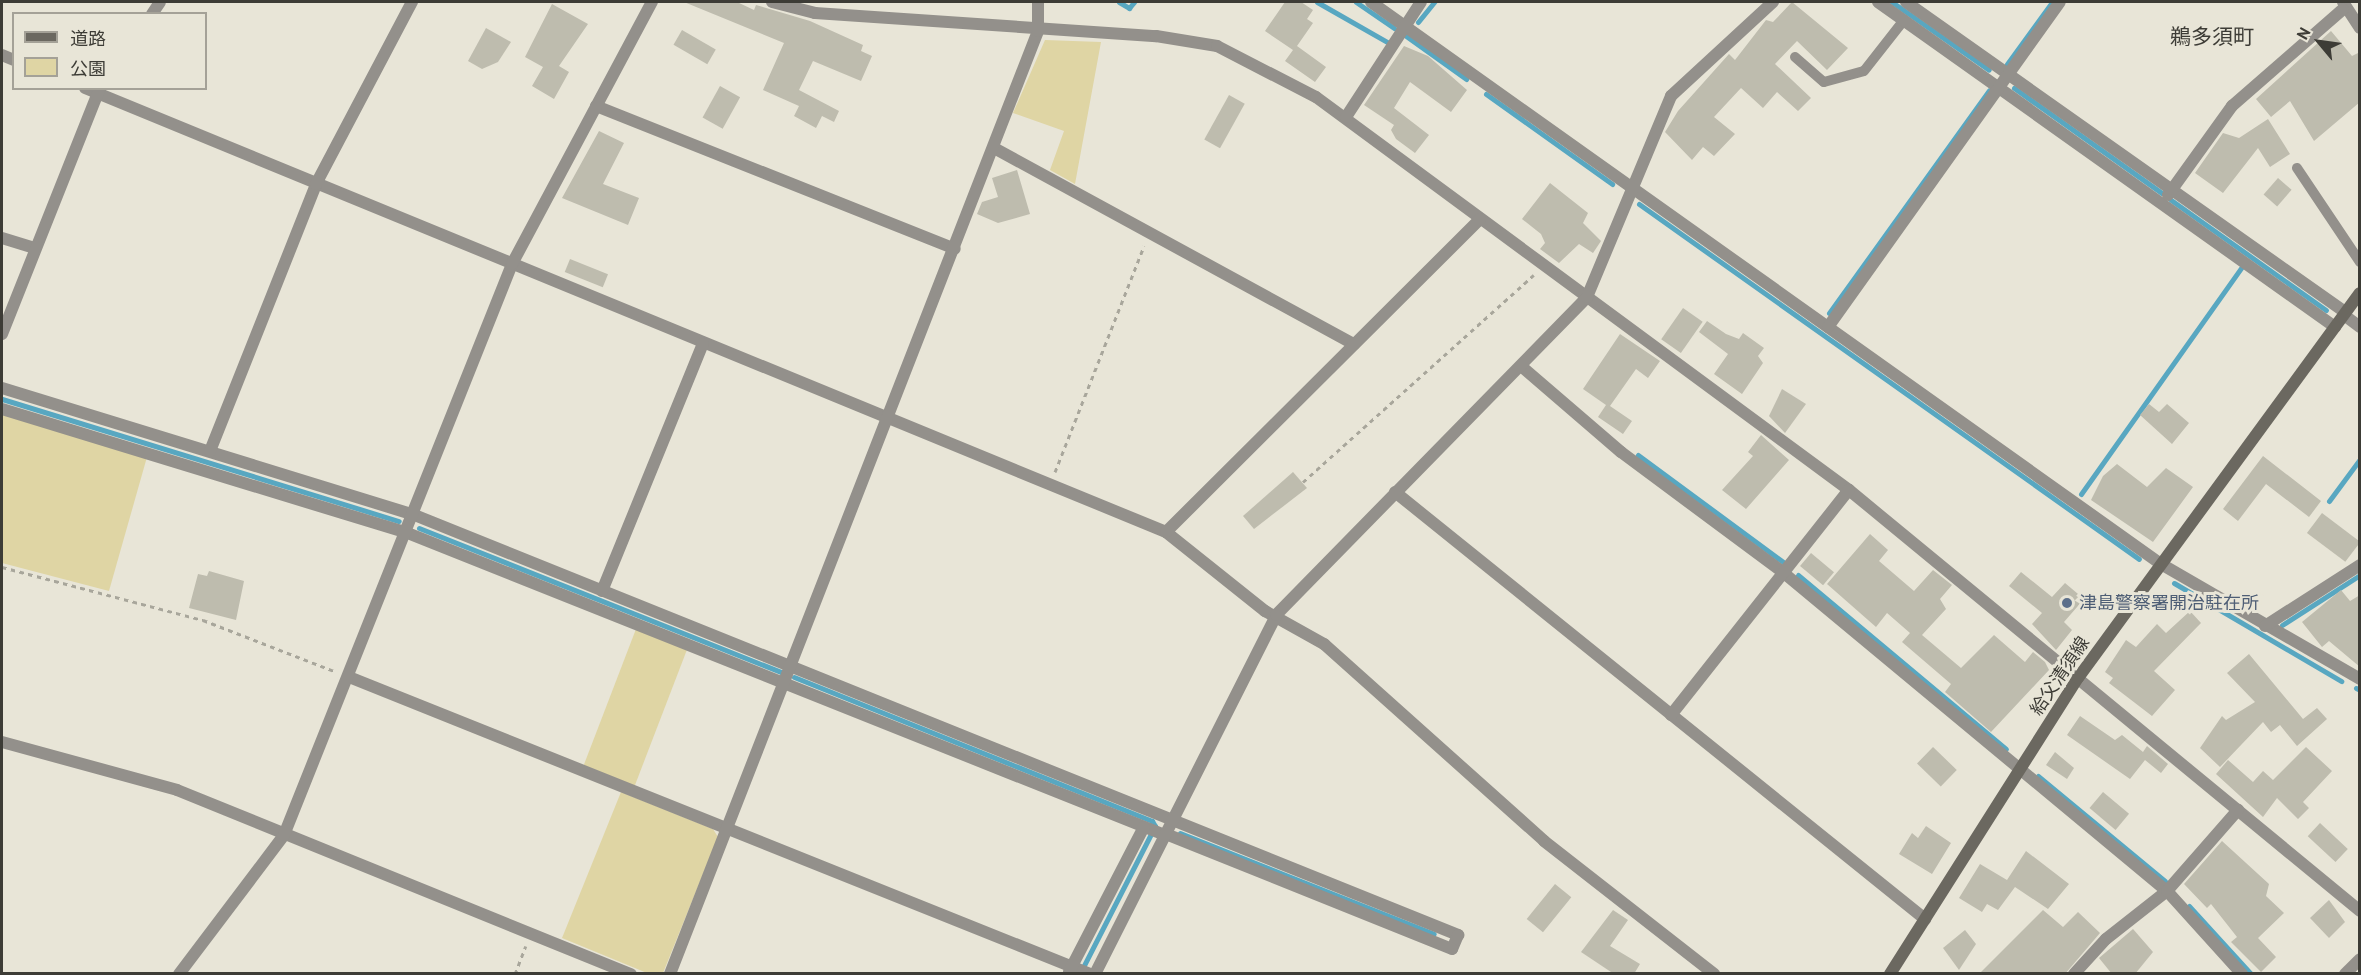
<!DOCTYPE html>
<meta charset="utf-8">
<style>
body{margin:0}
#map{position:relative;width:2361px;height:975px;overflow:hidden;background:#e8e5d7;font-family:"PT Sans","Noto Sans JP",sans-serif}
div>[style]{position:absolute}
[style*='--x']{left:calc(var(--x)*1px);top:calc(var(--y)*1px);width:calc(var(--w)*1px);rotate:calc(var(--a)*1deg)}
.green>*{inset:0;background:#dfd5a4;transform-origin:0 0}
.stream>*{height:5px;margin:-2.5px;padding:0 2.5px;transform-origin:2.5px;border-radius:2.5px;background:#58a7c1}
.building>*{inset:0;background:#bebcae;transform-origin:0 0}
.path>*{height:3px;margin-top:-1.5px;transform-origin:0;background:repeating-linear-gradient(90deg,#a8a69b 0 4.5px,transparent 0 9px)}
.service>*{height:10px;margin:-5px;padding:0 5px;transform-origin:5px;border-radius:5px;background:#93908b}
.minor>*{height:12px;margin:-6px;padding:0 6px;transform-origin:6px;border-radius:6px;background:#93908b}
.secondary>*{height:12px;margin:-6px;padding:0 6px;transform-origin:6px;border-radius:6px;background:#6b6860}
.dots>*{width:16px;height:16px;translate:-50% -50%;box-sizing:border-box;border:3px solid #e8e5d7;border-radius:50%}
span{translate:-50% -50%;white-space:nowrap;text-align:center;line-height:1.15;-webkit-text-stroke:6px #e8e5d7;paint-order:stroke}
.service-label{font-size:18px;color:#4e5e75}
.left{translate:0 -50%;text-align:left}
.street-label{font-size:18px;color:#3d3c36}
.quarter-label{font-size:21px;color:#3d3c36}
.frame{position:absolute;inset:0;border:3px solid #3d3c36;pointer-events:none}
.legend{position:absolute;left:12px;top:12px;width:195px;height:78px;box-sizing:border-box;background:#e8e5d7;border:2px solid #a4a197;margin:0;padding:8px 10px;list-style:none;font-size:18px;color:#3d3c36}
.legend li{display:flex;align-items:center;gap:12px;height:30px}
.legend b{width:30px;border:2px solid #a4a197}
.north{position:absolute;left:2289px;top:12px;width:60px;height:60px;-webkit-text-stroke:4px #e8e5d7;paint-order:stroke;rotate:299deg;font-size:16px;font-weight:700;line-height:24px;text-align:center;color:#3d3c36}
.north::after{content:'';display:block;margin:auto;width:21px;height:27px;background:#3d3c36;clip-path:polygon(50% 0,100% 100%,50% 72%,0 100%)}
</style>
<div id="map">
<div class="green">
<i style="clip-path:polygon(1045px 40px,1101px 42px,1075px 184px,1050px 170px,1064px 131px,1013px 113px)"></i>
<i style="clip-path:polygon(2px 414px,147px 457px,109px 591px,2px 563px)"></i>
<i style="left:636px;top:629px;width:55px;height:147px;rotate:21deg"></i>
<i style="clip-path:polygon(621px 792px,713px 829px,718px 837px,663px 973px,647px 973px,562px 938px)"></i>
</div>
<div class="stream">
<i style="--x:1119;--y:2;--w:12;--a:31"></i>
<i style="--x:1129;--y:8;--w:8;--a:-50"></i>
<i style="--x:1317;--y:2;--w:81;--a:29.7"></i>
<i style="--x:1356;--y:2;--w:46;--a:34.4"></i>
<i style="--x:1892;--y:2;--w:118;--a:35"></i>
<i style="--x:1418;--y:22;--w:26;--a:-51"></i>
<i style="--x:1406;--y:36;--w:74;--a:35.6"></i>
<i style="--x:2007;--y:64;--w:77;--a:-54"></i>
<i style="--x:2014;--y:88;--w:181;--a:35.4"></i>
<i style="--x:1486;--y:94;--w:155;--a:35.5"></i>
<i style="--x:2171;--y:200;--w:190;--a:35.4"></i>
<i style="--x:1639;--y:204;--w:613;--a:35.37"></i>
<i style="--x:1829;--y:313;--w:274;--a:-54.3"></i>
<i style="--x:2;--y:399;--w:415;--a:17.1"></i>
<i style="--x:1638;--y:455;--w:180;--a:36.4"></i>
<i style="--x:2081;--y:494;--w:278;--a:-54.7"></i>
<i style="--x:2329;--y:501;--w:52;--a:-53.6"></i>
<i style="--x:419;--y:528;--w:392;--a:21.7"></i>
<i style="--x:1798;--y:575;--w:271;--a:39.9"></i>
<i style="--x:2174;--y:583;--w:194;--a:30.4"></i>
<i style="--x:2282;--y:625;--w:93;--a:-32.7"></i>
<i style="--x:794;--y:677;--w:386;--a:21.9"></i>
<i style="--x:1152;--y:821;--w:6;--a:59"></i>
<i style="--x:1155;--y:826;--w:161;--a:117"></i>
<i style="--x:2356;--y:688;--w:4;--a:27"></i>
<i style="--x:2038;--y:776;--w:165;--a:39.6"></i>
<i style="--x:1180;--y:833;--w:273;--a:21.7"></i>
<i style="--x:2189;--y:906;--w:92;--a:47.6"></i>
</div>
<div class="building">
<i style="clip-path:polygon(684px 2px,737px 2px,754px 10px,756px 5px,810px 21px,863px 45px,861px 51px,872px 56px,861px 81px,813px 61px,799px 90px,839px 111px,834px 122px,822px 116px,816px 128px,794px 116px,799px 106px,763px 90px,784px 43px)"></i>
<i style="clip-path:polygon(1285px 2px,1301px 2px,1313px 10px,1307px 19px,1313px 23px,1297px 46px,1326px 67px,1315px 82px,1285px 61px,1293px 50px,1265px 31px)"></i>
<i style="clip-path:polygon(1792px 2px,1848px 48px,1827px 70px,1797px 41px,1775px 64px,1811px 98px,1798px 111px,1777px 92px,1763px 108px,1741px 88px,1714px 117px,1735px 134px,1714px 156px,1703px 147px,1692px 160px,1665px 132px,1678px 111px,1729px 54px,1735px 60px,1766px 20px,1773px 22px)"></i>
<i style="clip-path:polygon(552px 4px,588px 24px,559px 66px,569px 72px,554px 99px,532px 86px,543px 67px,525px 57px)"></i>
<i style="clip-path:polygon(486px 28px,511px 42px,498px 62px,482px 69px,468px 61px)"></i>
<i style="left:682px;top:30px;width:39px;height:17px;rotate:30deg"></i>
<i style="clip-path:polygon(2331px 31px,2352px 56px,2360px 52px,2360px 102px,2314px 141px,2290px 101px,2271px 117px,2256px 99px)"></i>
<i style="clip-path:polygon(1404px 46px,1428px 56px,1467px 90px,1451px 112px,1410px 82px,1394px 108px,1429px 135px,1415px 153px,1396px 139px,1391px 130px,1394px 125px,1364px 105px)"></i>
<i style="left:720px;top:86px;width:23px;height:36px;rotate:29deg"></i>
<i style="left:1229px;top:95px;width:18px;height:51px;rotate:29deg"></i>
<i style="clip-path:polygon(2268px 119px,2290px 154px,2270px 167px,2258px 148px,2223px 193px,2195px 173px,2223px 133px,2239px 138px)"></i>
<i style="clip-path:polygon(599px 131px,624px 143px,603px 184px,639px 198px,628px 225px,562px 198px)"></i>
<i style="clip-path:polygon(1017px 170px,1030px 214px,998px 223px,977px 214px,982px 202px,998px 197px,992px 178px)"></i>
<i style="left:2278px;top:178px;width:18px;height:22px;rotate:41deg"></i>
<i style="clip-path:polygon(1550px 183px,1588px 213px,1583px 223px,1601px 241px,1593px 253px,1579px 244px,1559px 263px,1540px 249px,1545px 243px,1541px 234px,1522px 219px)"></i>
<i style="left:570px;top:259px;width:41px;height:14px;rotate:22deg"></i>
<i style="left:1683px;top:308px;width:24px;height:38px;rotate:35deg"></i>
<i style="clip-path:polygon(1707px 321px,1726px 334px,1739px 339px,1743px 333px,1764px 348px,1758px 356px,1763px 363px,1742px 394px,1714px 374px,1728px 354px,1699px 332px)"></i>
<i style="clip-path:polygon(1620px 334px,1660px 361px,1648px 378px,1636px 369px,1610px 406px,1632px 421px,1623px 434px,1598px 417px,1606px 405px,1583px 389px)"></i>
<i style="clip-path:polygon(1782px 389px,1806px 404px,1785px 433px,1769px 416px)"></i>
<i style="clip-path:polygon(2149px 404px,2159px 412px,2167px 404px,2189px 423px,2172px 444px,2140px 415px)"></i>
<i style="clip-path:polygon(1761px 435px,1789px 460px,1746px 509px,1722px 490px,1753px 456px,1748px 452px)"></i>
<i style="clip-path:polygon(2263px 456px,2321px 501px,2309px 517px,2266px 484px,2238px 521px,2223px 509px)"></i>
<i style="clip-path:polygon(2117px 464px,2147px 487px,2166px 468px,2193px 487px,2153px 542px,2091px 500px,2103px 476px)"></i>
<i style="clip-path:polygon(1293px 472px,1307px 488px,1254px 529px,1243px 516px)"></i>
<i style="left:2322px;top:513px;width:48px;height:25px;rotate:37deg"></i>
<i style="clip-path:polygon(1870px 534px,1888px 550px,1879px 561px,1914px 591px,1933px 570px,1952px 585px,1940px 599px,1946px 609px,1922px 635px,1961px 668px,1994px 635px,2025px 662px,2033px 652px,2045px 662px,2049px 670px,1991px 732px,1945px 692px,1951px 684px,1902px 642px,1910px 633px,1887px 613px,1876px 627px,1827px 584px)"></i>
<i style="left:1811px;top:553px;width:30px;height:17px;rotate:40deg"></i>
<i style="clip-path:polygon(209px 571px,244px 581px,236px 620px,189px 608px,198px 574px,207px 576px)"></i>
<i style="clip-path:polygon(2021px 572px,2052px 597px,2065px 583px,2084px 599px,2064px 622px,2072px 630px,2056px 650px,2032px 624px,2042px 613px,2009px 586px)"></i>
<i style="clip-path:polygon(2341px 590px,2350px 601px,2360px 595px,2360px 667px,2329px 641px,2322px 647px,2302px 622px)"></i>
<i style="clip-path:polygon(2190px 611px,2201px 623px,2154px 671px,2175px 690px,2152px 716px,2109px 683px,2113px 678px,2105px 672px,2126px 640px,2136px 647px,2157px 624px,2166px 633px)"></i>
<i style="clip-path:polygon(2249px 654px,2303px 719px,2317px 708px,2327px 719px,2297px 746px,2280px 725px,2271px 732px,2263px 722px,2220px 767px,2200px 748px,2222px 716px,2226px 720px,2255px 702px,2227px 673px)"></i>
<i style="clip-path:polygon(2080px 716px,2115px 740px,2122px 735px,2143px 752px,2147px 746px,2168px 764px,2161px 773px,2145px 760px,2130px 779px,2067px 735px)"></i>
<i style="left:1933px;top:747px;width:33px;height:23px;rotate:44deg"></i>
<i style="clip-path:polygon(2306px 747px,2332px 771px,2303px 802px,2309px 808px,2298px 819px,2277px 798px,2263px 817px,2216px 774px,2228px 760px,2253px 782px,2263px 771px,2273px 780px)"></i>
<i style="clip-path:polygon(2055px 752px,2074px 768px,2067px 779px,2046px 765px)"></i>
<i style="left:2103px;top:792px;width:34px;height:21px;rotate:40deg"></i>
<i style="left:2320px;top:823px;width:38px;height:18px;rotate:43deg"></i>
<i style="clip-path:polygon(1926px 826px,1951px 843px,1932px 874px,1899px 854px,1912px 833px,1918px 838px)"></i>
<i style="clip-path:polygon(2222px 841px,2269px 884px,2266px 896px,2284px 913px,2258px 938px,2276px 957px,2261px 972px,2231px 942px,2237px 937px,2211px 904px,2207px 908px,2184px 884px)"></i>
<i style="clip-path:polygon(2026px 851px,2069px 884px,2048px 909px,2015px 887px,1998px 910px,1987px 904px,1982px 912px,1959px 898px,1980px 864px,2007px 880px)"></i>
<i style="left:1555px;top:884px;width:21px;height:45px;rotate:39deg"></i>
<i style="clip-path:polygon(2329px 900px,2345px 922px,2329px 938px,2310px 918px)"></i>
<i style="clip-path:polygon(1613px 910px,1628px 920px,1610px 946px,1640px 964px,1634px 974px,1614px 974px,1581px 952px)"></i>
<i style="clip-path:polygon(2043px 910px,2063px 927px,2078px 912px,2100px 933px,2065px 974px,1979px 974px)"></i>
<i style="clip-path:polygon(2133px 929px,2153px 952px,2135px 974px,2112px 974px,2099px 958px)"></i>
<i style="clip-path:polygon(1965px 930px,1976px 944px,1959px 970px,1943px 948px)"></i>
</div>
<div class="path">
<i style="--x:1055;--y:472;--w:243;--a:-68.5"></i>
<i style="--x:1303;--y:482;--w:310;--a:-41.9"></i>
<i style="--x:2;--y:567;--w:208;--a:14.8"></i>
<i style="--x:203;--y:620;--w:141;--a:21.3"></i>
<i style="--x:515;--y:974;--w:30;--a:-69"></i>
</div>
<div class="service">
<i style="--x:1795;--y:57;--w:38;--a:41"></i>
<i style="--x:1824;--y:82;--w:41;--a:-15.4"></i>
<i style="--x:1864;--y:71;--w:65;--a:-51.9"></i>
<i style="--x:2297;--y:168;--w:113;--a:56.2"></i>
</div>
<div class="minor">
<i style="--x:772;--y:2;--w:44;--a:14.3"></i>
<i style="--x:815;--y:13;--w:342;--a:3.9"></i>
<i style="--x:1156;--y:36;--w:62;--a:9.3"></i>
<i style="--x:1217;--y:46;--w:111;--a:27.3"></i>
<i style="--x:1316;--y:97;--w:662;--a:36.4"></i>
<i style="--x:1849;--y:490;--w:662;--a:39.48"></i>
<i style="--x:1371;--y:2;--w:970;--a:35.43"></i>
<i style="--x:2161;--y:564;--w:230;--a:30"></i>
<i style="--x:1878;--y:2;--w:561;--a:35.42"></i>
<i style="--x:1906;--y:2;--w:537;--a:35.23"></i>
<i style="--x:2343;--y:2;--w:31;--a:57"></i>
<i style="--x:152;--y:14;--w:14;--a:-56"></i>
<i style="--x:2;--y:55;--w:13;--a:23"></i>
<i style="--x:85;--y:88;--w:1169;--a:22.33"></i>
<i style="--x:1166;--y:532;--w:127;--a:38.6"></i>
<i style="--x:1265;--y:611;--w:68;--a:29.2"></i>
<i style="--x:1324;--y:644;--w:295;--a:41.8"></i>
<i style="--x:1544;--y:841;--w:216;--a:38"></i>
<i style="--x:596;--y:106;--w:386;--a:21.7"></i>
<i style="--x:1346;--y:117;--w:137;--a:-56.9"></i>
<i style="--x:994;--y:148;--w:410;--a:28.6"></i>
<i style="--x:2168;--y:195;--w:110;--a:-54.3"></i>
<i style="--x:2232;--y:106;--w:147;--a:-41.1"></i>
<i style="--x:2;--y:238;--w:34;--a:17"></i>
<i style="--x:2344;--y:315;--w:20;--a:37"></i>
<i style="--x:1828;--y:327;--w:399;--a:-54.5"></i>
<i style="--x:2;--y:334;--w:265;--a:-68.3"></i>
<i style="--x:1521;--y:366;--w:132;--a:40.7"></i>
<i style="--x:1621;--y:452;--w:204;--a:36.6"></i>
<i style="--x:1785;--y:574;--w:496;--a:39.7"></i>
<i style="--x:2167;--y:891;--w:112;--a:47.9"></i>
<i style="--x:2;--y:388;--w:429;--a:17.1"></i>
<i style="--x:412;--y:514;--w:1128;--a:21.92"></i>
<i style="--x:1458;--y:935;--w:15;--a:113"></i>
<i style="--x:1452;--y:949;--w:308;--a:-158.1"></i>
<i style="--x:2;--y:409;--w:421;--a:17"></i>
<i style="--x:405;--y:532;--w:818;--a:21.74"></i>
<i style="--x:210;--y:451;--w:287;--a:-68.3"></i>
<i style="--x:316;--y:184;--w:206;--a:-62.2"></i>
<i style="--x:1395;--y:492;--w:681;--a:38.86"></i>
<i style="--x:1166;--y:532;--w:443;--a:-44.9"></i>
<i style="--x:602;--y:591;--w:267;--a:-67.8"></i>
<i style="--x:2265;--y:626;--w:113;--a:-32.7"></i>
<i style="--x:349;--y:677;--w:798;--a:21.84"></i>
<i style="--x:1671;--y:715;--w:287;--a:-51.7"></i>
<i style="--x:2;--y:742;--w:181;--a:15.3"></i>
<i style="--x:177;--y:790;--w:490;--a:22.1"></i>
<i style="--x:1069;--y:972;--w:163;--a:-62.7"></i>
<i style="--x:179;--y:974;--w:174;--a:-52.9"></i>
<i style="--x:284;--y:835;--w:615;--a:-68.23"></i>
<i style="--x:512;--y:264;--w:297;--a:-61.9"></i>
<i style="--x:670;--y:974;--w:1012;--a:-68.68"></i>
<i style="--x:1038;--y:31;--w:29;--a:-90"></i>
<i style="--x:1095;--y:974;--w:402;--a:-63.2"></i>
<i style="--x:1276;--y:615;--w:445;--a:-45.6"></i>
<i style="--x:1587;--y:297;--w:218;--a:-67.3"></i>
<i style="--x:1671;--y:96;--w:139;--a:-42.7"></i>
<i style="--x:2074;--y:974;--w:47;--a:-47.6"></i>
<i style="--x:2106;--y:939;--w:78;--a:-38.2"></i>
<i style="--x:2167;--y:891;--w:108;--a:-48.8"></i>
<i style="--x:2345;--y:974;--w:21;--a:-45"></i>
</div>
<div class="secondary">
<i style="--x:1890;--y:974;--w:351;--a:-57.6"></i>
<i style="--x:2078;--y:678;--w:477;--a:-53.8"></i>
</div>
<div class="dots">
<i style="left:2067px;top:603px;background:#5c6f8a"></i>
</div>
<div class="service-label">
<span class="left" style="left:2079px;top:603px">津島警察署開治駐在所</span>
</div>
<div class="street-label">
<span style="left:2060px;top:676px;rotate:-56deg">給父清須線</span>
</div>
<div class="quarter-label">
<span style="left:2212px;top:37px">鵜多須町</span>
</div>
<div class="frame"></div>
<ul class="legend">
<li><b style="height:8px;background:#6b6860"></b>道路</li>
<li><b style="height:16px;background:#dfd5a4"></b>公園</li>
</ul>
<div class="north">N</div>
</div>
